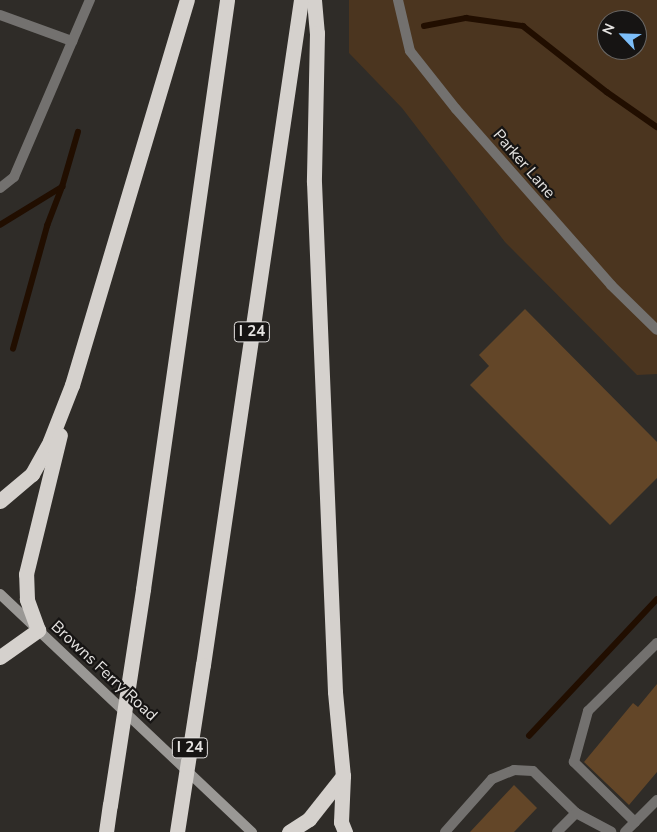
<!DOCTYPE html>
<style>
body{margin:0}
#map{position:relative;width:657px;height:832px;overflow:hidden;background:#2f2c28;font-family:"Nunito Sans",sans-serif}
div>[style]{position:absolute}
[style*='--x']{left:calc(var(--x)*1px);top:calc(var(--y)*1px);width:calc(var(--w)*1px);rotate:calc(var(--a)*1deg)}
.green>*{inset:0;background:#4b351f}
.stream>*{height:5.5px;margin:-2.75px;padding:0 2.75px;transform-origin:2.75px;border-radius:2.75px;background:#210e00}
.building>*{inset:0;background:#634628}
.lane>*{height:10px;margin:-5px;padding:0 5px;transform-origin:5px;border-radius:5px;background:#73716f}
.street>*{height:10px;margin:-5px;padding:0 5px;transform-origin:5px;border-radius:5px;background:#73716f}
.secondary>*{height:10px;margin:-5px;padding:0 5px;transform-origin:5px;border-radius:5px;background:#9a9895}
.highway>*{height:15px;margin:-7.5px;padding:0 7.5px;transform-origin:7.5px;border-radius:7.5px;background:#d5d1cd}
.highway-bridge>*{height:15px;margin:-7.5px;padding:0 7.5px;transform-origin:7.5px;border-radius:7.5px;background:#d5d1cd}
span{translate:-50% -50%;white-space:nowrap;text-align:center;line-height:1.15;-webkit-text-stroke:4.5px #161413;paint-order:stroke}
.shield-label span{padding:1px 4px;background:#161413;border:1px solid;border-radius:4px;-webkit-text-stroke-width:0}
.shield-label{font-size:15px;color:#e5e3e1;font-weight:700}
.street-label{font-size:16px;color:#e5e3e1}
.north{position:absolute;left:597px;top:10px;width:50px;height:50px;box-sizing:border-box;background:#161413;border:1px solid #696765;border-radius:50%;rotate:294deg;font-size:14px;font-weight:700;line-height:20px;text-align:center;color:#e5e3e1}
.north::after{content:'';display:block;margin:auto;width:18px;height:22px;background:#7cbef9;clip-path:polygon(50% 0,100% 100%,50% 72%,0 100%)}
</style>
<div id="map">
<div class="green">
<i style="clip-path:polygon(evenodd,349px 0,657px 0,657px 374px,637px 375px,505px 242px,402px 108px,349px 53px,349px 0,607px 20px,637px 20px,637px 50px,607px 50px,607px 20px)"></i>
</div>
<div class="stream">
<i style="--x:424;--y:26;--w:43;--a:-10.8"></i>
<i style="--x:466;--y:18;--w:58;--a:8"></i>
<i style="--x:523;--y:26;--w:107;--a:38.2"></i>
<i style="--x:607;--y:92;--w:61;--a:35"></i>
<i style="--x:0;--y:225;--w:73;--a:-31.5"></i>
<i style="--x:62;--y:187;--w:57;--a:-73.8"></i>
<i style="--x:13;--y:349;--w:128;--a:-74.5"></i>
<i style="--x:47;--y:226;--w:42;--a:-69"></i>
<i style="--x:529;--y:736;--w:187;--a:-46.9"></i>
</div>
<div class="building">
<i style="clip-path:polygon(525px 309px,657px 442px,657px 478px,610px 525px,470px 385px,489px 366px,479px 355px)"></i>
<i style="clip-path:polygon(657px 684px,657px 772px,629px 805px,584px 762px,633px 703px,638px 707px)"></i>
<i style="clip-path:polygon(514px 785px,537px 808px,514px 832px,470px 832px)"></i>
</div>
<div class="lane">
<i style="--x:0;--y:15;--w:77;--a:19.9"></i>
<i style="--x:635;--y:822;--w:31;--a:-45"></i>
<i style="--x:445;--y:832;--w:71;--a:-48.4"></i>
<i style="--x:492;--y:779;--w:24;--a:-22"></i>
<i style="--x:514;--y:770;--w:19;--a:3"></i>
<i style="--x:533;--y:771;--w:60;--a:44.3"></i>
<i style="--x:576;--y:813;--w:40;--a:28"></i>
<i style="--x:557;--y:832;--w:27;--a:-45"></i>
<i style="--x:625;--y:832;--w:14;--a:-45"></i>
<i style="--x:635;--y:822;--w:86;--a:-135.5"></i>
<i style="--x:574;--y:762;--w:53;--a:-74.6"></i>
<i style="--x:588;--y:711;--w:97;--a:-44.6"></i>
</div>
<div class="street">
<i style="--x:398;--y:0;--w:52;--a:76.8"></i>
<i style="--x:410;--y:51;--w:74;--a:51.6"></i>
<i style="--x:456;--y:109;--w:235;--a:48.6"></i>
<i style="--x:611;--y:285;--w:64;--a:44.4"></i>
<i style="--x:0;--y:188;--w:18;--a:-38"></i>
<i style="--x:14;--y:177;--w:193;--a:-66.8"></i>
</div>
<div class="secondary">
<i style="--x:0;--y:594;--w:347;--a:43.4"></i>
</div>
<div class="highway">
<i style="--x:314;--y:0;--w:33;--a:85"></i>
<i style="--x:317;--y:33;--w:149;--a:91.2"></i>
<i style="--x:314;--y:182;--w:510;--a:87.64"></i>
<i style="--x:335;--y:692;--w:84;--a:84.6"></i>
<i style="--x:343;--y:776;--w:46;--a:92.5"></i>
<i style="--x:341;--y:822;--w:11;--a:68"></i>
<i style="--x:0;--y:501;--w:42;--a:-40.2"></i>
<i style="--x:32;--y:474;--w:38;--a:-61"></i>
<i style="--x:50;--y:441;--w:60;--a:-68.6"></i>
<i style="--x:72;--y:385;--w:402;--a:-73.4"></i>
<i style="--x:143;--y:589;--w:595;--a:-81.88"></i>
<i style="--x:0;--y:657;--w:47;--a:-35.4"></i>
<i style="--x:38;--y:630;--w:33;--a:-110"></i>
<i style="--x:27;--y:599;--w:25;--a:-92"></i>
<i style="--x:26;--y:574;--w:143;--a:-76.3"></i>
<i style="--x:203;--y:665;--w:672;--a:-81.62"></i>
<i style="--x:106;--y:832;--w:27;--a:-82"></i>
<i style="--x:289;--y:832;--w:24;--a:-33"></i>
<i style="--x:309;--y:819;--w:55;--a:-51.7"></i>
</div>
<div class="highway-bridge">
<i style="--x:110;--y:805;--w:219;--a:-81.3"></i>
<i style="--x:177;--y:832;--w:169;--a:-81.2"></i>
</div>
<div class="shield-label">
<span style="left:252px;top:332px">I 24</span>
<span style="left:190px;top:748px">I 24</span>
</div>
<div class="street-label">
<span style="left:524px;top:164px;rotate:49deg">Parker Lane</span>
<span style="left:104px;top:671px;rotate:43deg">Browns Ferry Road</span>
</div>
<div class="north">N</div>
</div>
